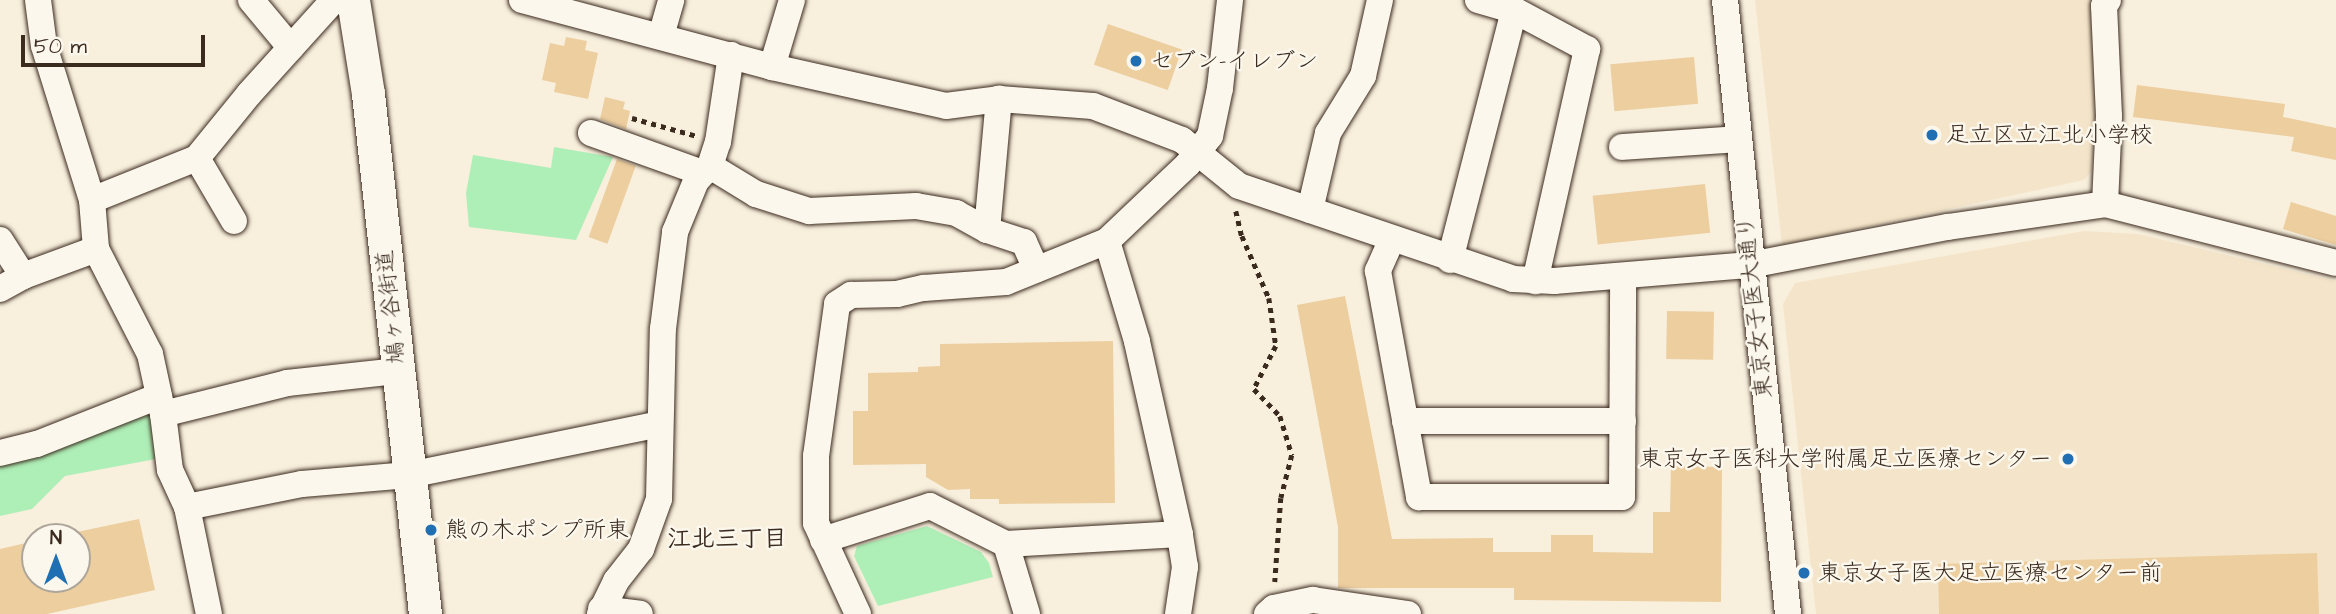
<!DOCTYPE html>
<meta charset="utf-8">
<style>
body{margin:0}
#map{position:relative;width:2336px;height:614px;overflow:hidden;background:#f8efdd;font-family:"Architects Daughter","Klee One",sans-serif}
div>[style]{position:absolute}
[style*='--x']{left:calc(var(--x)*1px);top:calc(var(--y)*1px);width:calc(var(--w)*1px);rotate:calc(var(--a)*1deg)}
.built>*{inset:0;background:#f4e5ca}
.green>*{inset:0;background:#aeefb7}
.building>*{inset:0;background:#ecce9f;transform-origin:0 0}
.path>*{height:4.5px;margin-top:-2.25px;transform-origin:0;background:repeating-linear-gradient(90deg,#3b2a1e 0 5px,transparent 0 10px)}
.roads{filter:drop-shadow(0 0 2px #3b2a1e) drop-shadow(0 0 2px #3b2a1e)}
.minor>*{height:26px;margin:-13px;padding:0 13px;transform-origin:13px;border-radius:13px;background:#fbf7ec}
.major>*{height:33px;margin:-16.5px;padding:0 16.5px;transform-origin:16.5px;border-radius:16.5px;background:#fbf7ec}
.dots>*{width:19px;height:19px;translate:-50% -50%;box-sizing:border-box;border:4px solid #fbf7ec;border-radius:50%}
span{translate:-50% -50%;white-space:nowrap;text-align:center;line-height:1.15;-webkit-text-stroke:5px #fbf7ec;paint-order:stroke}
.poi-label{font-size:23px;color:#3b2a1e}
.left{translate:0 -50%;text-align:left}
.right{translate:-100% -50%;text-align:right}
.street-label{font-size:23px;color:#3b2a1e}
.neighbourhood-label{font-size:24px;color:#3b2a1e;font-weight:700}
.north{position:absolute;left:21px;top:523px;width:70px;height:70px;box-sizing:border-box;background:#fbf7ec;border:2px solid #aea59a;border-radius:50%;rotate:0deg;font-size:19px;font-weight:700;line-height:28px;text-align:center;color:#3b2a1e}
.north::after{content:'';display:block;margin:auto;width:24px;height:32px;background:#1f6fb2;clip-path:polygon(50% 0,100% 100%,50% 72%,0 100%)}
.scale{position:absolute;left:21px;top:35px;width:184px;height:32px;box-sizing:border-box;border:4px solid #3b2a1e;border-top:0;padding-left:9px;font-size:21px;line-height:24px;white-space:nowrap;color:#3b2a1e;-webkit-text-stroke:5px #fbf7ec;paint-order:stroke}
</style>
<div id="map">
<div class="built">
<i style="clip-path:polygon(1755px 0,2092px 0,2096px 99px,2092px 171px,2084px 180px,1782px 245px)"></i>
<i style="clip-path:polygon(2084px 231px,2138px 234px,2336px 281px,2336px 614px,1816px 614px,1783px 304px,1795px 283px)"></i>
</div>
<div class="green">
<i style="clip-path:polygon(554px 147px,613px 157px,576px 240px,469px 227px,466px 193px,473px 155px,551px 168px)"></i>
<i style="clip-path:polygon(151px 414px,156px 459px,65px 476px,32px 509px,0 516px,0 466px)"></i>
<i style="clip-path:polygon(927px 526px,981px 552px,989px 563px,993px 577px,878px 606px,854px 556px,857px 546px)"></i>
</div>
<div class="building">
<i style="left:1108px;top:24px;width:78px;height:43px;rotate:19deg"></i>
<i style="clip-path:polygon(566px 37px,587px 41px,585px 50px,598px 53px,588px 99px,554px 92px,556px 83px,542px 80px,550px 43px,564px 46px)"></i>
<i style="left:1694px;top:57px;width:47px;height:84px;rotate:85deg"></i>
<i style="clip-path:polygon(2137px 85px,2285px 104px,2283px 117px,2336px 128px,2336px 160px,2291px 151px,2294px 137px,2133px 117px)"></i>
<i style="clip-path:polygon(605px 97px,625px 102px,623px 109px,630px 111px,626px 129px,600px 119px)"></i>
<i style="left:617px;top:159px;width:20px;height:83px;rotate:20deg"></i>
<i style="left:1705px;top:184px;width:49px;height:113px;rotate:84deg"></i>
<i style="clip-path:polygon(2291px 202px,2336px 216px,2336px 245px,2283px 229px)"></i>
<i style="clip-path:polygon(1345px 296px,1392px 539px,1493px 538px,1493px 552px,1551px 552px,1551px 535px,1593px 535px,1593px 552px,1653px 553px,1653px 512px,1670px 512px,1671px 466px,1722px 467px,1721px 602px,1514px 600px,1514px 588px,1338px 588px,1338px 527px,1297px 305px)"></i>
<i style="left:1667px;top:311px;width:47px;height:48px;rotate:1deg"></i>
<i style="clip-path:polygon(1113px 341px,1115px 503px,999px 504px,999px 499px,970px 499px,970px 489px,948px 490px,926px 477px,926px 464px,853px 465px,853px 411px,868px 411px,868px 373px,918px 372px,918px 367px,940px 366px,940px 344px)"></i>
<i style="clip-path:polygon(139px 519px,155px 590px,47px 614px,0 614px,0 549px,35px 541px,35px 579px,77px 579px,77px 532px)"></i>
<i style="clip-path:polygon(2317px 553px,2319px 614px,1939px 614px,1938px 564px)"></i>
</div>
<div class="path">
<i style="--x:632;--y:118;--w:67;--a:15.5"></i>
<i style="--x:1236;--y:211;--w:26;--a:77"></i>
<i style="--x:1242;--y:236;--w:68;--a:66.5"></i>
<i style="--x:1269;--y:298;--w:49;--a:81.7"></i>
<i style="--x:1276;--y:346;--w:48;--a:117.1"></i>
<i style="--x:1254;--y:389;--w:37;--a:46"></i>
<i style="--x:1280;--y:416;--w:41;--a:72.9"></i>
<i style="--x:1292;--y:455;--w:44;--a:104.3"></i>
<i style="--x:1281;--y:498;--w:84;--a:94.1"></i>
</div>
<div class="roads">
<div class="minor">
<i style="--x:38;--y:0;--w:46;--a:82.6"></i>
<i style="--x:44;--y:46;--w:161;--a:72.7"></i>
<i style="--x:92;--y:200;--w:49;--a:85.3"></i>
<i style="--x:96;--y:249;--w:118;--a:62.8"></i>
<i style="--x:150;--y:354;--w:61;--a:77.8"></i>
<i style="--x:163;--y:414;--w:56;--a:82.9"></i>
<i style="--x:170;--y:470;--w:41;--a:65.3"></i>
<i style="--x:187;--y:507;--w:109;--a:78.4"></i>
<i style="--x:251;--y:0;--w:62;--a:50.2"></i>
<i style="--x:522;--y:0;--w:259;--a:15"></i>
<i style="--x:772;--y:67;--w:178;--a:12.6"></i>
<i style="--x:946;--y:106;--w:53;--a:-7.5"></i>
<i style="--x:999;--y:99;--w:94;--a:4.3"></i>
<i style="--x:1093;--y:106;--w:95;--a:20.9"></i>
<i style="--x:1182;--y:140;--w:73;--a:38.9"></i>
<i style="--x:1239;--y:186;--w:289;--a:18.7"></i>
<i style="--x:1513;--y:279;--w:41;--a:2.8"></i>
<i style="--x:1554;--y:281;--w:197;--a:-4.7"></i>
<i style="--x:1750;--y:265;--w:202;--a:-10.9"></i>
<i style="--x:1948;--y:227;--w:159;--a:-8.3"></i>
<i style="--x:2105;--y:204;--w:238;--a:14.3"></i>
<i style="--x:1478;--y:0;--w:37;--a:16"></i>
<i style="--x:1514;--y:10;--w:83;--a:28.1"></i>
<i style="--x:1587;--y:49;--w:238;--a:102.6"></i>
<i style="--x:1725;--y:0;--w:617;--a:84.14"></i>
<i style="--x:661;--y:36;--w:37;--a:-74"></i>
<i style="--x:772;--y:67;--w:70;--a:-73.4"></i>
<i style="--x:591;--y:133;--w:119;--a:19.7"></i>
<i style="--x:1622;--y:147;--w:116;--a:-3.9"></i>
<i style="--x:197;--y:158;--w:73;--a:59.6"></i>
<i style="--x:710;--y:166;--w:54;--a:31.3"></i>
<i style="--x:756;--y:194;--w:56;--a:17.8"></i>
<i style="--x:809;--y:211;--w:107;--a:-2.7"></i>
<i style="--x:916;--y:206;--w:41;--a:9.9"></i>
<i style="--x:956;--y:213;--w:35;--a:29"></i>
<i style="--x:987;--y:230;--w:39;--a:18"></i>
<i style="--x:1024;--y:242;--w:30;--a:66"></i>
<i style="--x:92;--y:200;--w:113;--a:-21.8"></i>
<i style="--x:197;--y:158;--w:82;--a:-50.9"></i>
<i style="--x:249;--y:94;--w:127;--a:-47.9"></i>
<i style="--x:2105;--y:204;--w:88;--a:-87.4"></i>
<i style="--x:2109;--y:116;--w:110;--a:-92.6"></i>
<i style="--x:2104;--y:6;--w:7;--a:-56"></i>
<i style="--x:1310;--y:210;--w:79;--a:-76.8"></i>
<i style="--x:1328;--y:133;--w:67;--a:-58.4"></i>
<i style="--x:1363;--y:76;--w:78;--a:-77.4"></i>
<i style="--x:987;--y:230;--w:132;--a:-84.8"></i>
<i style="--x:1392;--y:239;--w:35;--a:114"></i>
<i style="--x:1378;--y:271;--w:230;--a:79.7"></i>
<i style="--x:1419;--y:497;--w:203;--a:0"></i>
<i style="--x:1622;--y:497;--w:221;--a:-89.7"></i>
<i style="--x:0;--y:240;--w:43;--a:57.4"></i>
<i style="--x:1450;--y:260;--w:258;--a:-75.6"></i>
<i style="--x:0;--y:289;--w:26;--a:-29"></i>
<i style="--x:23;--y:276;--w:78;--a:-20.3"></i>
<i style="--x:163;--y:414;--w:128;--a:-14"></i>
<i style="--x:287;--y:383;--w:112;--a:-6.2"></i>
<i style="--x:1405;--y:421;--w:218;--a:0"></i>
<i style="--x:0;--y:453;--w:38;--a:-14"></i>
<i style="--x:37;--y:444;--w:131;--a:-21.5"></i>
<i style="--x:187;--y:507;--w:117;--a:-11.3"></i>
<i style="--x:302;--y:484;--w:107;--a:-4.8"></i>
<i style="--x:409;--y:475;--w:255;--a:-11.5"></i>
<i style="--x:823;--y:540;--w:112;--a:-17.6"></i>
<i style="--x:930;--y:506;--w:85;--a:26.6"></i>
<i style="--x:1006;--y:544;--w:73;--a:73.3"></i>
<i style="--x:1006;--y:544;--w:174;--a:-3.3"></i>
<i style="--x:601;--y:609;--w:39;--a:7"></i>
<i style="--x:600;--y:614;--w:37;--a:-64"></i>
<i style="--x:616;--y:581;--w:41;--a:-52"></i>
<i style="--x:641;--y:549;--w:53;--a:-70.2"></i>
<i style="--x:659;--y:499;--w:170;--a:-88.7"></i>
<i style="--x:663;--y:329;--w:98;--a:-82.9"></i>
<i style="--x:675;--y:232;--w:55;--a:-67.6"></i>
<i style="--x:696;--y:181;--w:21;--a:-47"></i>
<i style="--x:710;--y:166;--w:25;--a:-72"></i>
<i style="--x:718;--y:142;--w:88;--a:-81.5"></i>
<i style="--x:858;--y:614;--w:100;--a:-114.8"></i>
<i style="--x:816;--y:523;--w:67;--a:-90"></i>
<i style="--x:816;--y:456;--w:153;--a:-82.1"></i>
<i style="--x:837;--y:304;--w:17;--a:-33"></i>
<i style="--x:851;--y:295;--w:46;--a:-1.2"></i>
<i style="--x:897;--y:294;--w:28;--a:-13"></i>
<i style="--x:924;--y:288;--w:82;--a:-4.2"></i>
<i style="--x:1006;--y:282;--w:109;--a:-22.1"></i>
<i style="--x:1178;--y:614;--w:48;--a:-81.5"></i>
<i style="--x:1185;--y:567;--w:33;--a:-99"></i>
<i style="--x:1180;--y:534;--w:198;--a:-102.6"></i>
<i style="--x:1137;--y:341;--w:104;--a:-106.7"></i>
<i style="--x:1107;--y:241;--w:112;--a:-43.5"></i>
<i style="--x:1188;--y:164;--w:36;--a:-52"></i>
<i style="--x:1210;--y:136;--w:49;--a:-78.2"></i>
<i style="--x:1220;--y:88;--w:89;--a:-83.5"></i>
<i style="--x:1267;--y:614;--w:9;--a:-41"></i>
<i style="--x:1274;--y:608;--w:40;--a:-12"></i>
<i style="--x:1313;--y:600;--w:96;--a:8.4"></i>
</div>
<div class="major">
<i style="--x:353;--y:0;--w:95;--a:80.9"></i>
<i style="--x:368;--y:94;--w:523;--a:83.74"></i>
</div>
</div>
<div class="dots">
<i style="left:1136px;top:61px;background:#1f6fb2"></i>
<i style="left:1932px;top:135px;background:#1f6fb2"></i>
<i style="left:2068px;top:459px;background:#1f6fb2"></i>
<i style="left:431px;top:530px;background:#1f6fb2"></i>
<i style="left:1804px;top:573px;background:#1f6fb2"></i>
</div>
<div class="poi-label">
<span class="left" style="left:1150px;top:61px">セブン-イレブン</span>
<span class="left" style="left:1946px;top:135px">足立区立江北小学校</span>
<span class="right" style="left:2052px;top:459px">東京女子医科大学附属足立医療センター</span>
<span class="left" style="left:445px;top:530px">熊の木ポンプ所東</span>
<span class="left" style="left:1818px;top:573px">東京女子医大足立医療センター前</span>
</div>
<div class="street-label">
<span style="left:391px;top:307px;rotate:-96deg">鳩ヶ谷街道</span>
<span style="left:1755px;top:307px;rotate:-96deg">東京女子医大通り</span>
</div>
<div class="neighbourhood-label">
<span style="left:727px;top:540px">江北三丁目</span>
</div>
<div class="north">N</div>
<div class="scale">50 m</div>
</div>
